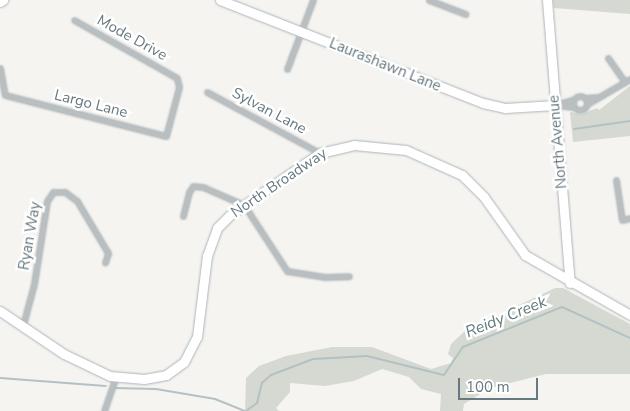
<!DOCTYPE html>
<style>
body{margin:0}
#map{position:relative;width:630px;height:411px;overflow:hidden;background:#f5f4f1;font-family:"Nunito Sans",sans-serif}
div>[style]{position:absolute}
[style*='--x']{left:calc(var(--x)*1px);top:calc(var(--y)*1px);width:calc(var(--w)*1px);rotate:calc(var(--a)*1deg)}
.green>*{inset:0;background:#d5d9d1}
.stream>*{height:2px;margin:-1px;padding:0 1px;transform-origin:1px;border-radius:1px;background:#b4c1c4}
.roads{filter:drop-shadow(0 0 1px #aeb5b8) drop-shadow(0 0 1px #aeb5b8)}
.street>*{height:5px;margin:-2.5px;padding:0 2.5px;transform-origin:2.5px;border-radius:2.5px;background:#b9bfc1}
.street>.ring{margin:-2.5px;padding:0;box-sizing:content-box;background:none;border:5px solid #b9bfc1;border-radius:50%}
.secondary>*{height:9px;margin:-4.5px;padding:0 4.5px;transform-origin:4.5px;border-radius:4.5px;background:#fff}
span{translate:-50% -50%;white-space:nowrap;text-align:center;line-height:1.15;-webkit-text-stroke:5px #fff;paint-order:stroke}
.street-label{font-size:15px;color:#667880}
.water-label{font-size:16px;color:#62797d;font-style:italic}
.scale{position:absolute;left:458px;top:378px;width:80px;height:22px;box-sizing:border-box;border:2px solid #667880;border-top:0;padding-left:6px;font-size:15px;line-height:18px;white-space:nowrap;color:#667880;-webkit-text-stroke:4px #fff;paint-order:stroke}
</style>
<div id="map">
<div class="green">
<i style="clip-path:polygon(553px 0,630px 0,630px 14px,554px 8px)"></i>
<i style="clip-path:polygon(630px 86px,630px 136px,573px 142px,570px 112px,582px 114px,597px 108px,599px 110px)"></i>
<i style="clip-path:polygon(555px 288px,563px 288px,630px 324px,630px 374px,546px 374px,490px 388px,464px 404px,463px 411px,440px 411px,441px 394px,421px 389px,409px 377px,382px 369px,354px 381px,325px 386px,290px 383px,290px 392px,276px 408px,279px 411px,245px 411px,246px 378px,259px 366px,286px 356px,332px 347px,372px 347px,431px 369px,451px 363px,453px 358px,448px 354px,451px 344px,466px 330px)"></i>
</div>
<div class="stream">
<i style="--x:574;--y:129;--w:57;--a:-8.1"></i>
<i style="--x:0;--y:378;--w:106;--a:4.3"></i>
<i style="--x:114;--y:388;--w:42;--a:1.4"></i>
<i style="--x:156;--y:389;--w:60;--a:9.6"></i>
<i style="--x:215;--y:399;--w:32;--a:22"></i>
<i style="--x:246;--y:411;--w:14;--a:-36"></i>
<i style="--x:257;--y:403;--w:21;--a:-76"></i>
<i style="--x:262;--y:383;--w:12;--a:-42"></i>
<i style="--x:271;--y:375;--w:45;--a:-20.9"></i>
<i style="--x:313;--y:359;--w:54;--a:-3.2"></i>
<i style="--x:367;--y:356;--w:79;--a:13.9"></i>
<i style="--x:444;--y:375;--w:34;--a:-56"></i>
<i style="--x:463;--y:347;--w:107;--a:-22"></i>
<i style="--x:562;--y:307;--w:75;--a:24.5"></i>
</div>
<div class="roads">
<div class="street">
<i style="--x:429;--y:0;--w:39;--a:21"></i>
<i style="--x:608;--y:58;--w:29;--a:55"></i>
<i style="--x:0;--y:68;--w:27;--a:80"></i>
<i style="--x:5;--y:95;--w:166;--a:14.3"></i>
<i style="--x:166;--y:136;--w:51;--a:-75.1"></i>
<i style="--x:179;--y:87;--w:9;--a:-103"></i>
<i style="--x:177;--y:78;--w:118;--a:-150.6"></i>
<i style="--x:287;--y:69;--w:74;--a:-69.4"></i>
<i style="--x:207;--y:92;--w:128;--a:28.4"></i>
<i class="ring" style="left:573px;top:96px;width:9px;height:9px"></i>
<i style="--x:585;--y:98;--w:14;--a:-4"></i>
<i style="--x:587;--y:104;--w:50;--a:-30.2"></i>
<i style="--x:555;--y:105;--w:19;--a:6"></i>
<i style="--x:555;--y:105;--w:19;--a:-16"></i>
<i style="--x:616;--y:180;--w:40;--a:81.5"></i>
<i style="--x:622;--y:220;--w:8;--a:-14"></i>
<i style="--x:183;--y:216;--w:25;--a:-76"></i>
<i style="--x:189;--y:192;--w:7;--a:-56"></i>
<i style="--x:193;--y:186;--w:10;--a:6"></i>
<i style="--x:203;--y:187;--w:45;--a:23.7"></i>
<i style="--x:244;--y:205;--w:79;--a:56.9"></i>
<i style="--x:287;--y:271;--w:37;--a:9"></i>
<i style="--x:324;--y:277;--w:25;--a:-2"></i>
<i style="--x:23;--y:325;--w:42;--a:-75"></i>
<i style="--x:34;--y:284;--w:84;--a:-81.1"></i>
<i style="--x:47;--y:201;--w:11;--a:-56"></i>
<i style="--x:53;--y:192;--w:12;--a:0"></i>
<i style="--x:65;--y:192;--w:15;--a:37"></i>
<i style="--x:77;--y:201;--w:61;--a:59.2"></i>
<i style="--x:108;--y:253;--w:10;--a:107"></i>
<i style="--x:104;--y:411;--w:36;--a:-71"></i>
</div>
<div class="secondary">
<i style="--x:220;--y:0;--w:282;--a:21.4"></i>
<i style="--x:483;--y:103;--w:23;--a:13"></i>
<i style="--x:505;--y:108;--w:50;--a:-3.4"></i>
<i style="--x:547;--y:0;--w:284;--a:85.4"></i>
<i style="--x:0;--y:2;--w:4;--a:-34"></i>
<i style="--x:0;--y:311;--w:77;--a:33.9"></i>
<i style="--x:64;--y:354;--w:51;--a:25.6"></i>
<i style="--x:110;--y:376;--w:34;--a:5"></i>
<i style="--x:144;--y:379;--w:22;--a:-10"></i>
<i style="--x:166;--y:375;--w:22;--a:-36"></i>
<i style="--x:184;--y:362;--w:28;--a:-63"></i>
<i style="--x:197;--y:337;--w:82;--a:-83"></i>
<i style="--x:207;--y:256;--w:30;--a:-70"></i>
<i style="--x:217;--y:228;--w:18;--a:-45"></i>
<i style="--x:230;--y:215;--w:109;--a:-34.6"></i>
<i style="--x:320;--y:153;--w:35;--a:-13"></i>
<i style="--x:354;--y:145;--w:52;--a:5.5"></i>
<i style="--x:406;--y:150;--w:61;--a:24.1"></i>
<i style="--x:462;--y:175;--w:31;--a:45"></i>
<i style="--x:484;--y:197;--w:71;--a:54.7"></i>
<i style="--x:525;--y:255;--w:121;--a:29.7"></i>
</div>
</div>
<div class="street-label">
<span style="left:132px;top:38px;rotate:29deg">Mode Drive</span>
<span style="left:385px;top:65px;rotate:22deg">Laurashawn Lane</span>
<span style="left:91px;top:104px;rotate:14deg">Largo Lane</span>
<span style="left:269px;top:111px;rotate:28deg">Sylvan Lane</span>
<span style="left:558px;top:142px;rotate:-95deg">North Avenue</span>
<span style="left:279px;top:183px;rotate:-34deg">North Broadway</span>
<span style="left:30px;top:236px;rotate:-80deg">Ryan Way</span>
</div>
<div class="water-label">
<span style="left:506px;top:317px;rotate:-22deg">Reidy Creek</span>
</div>
<div class="scale">100 m</div>
</div>
